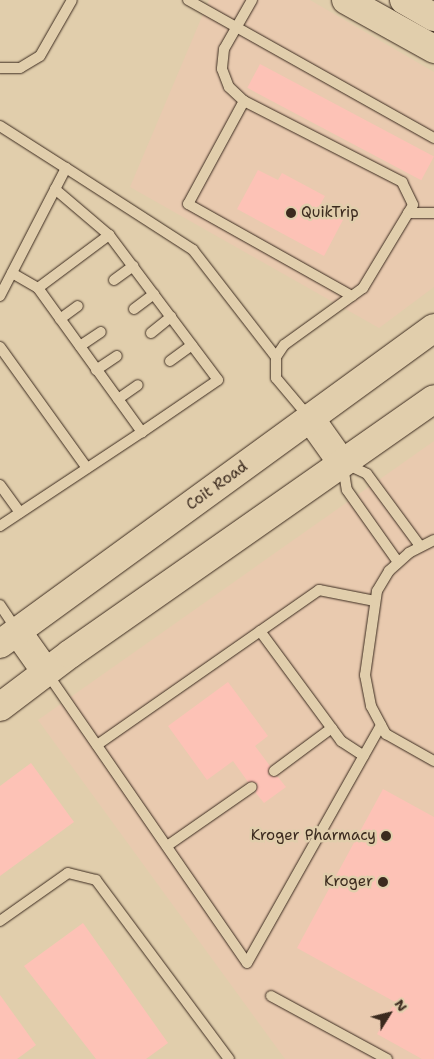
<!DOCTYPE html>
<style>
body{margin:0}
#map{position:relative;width:434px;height:1059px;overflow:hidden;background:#e1ceac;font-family:"Shantell Sans",sans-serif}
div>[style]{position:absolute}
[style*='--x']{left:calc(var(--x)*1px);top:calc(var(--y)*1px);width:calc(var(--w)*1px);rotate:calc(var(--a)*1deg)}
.built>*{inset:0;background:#e9caaf}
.building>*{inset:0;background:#fdc2b6;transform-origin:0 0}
.roads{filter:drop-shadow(0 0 1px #3b2a1e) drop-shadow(0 0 1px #3b2a1e)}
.lane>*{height:10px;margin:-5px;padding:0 5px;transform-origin:5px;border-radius:5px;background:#e1ceac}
.secondary>*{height:28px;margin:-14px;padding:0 14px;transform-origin:14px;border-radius:14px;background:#e1ceac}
.dots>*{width:14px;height:14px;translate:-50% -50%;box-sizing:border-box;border:2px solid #e1ceac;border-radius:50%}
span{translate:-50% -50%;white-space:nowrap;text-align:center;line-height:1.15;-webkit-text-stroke:5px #e1ceac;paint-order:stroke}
.poi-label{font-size:15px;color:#3b2a1e}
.left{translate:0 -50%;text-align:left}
.right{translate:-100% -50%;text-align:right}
.street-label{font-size:15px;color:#3b2a1e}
.north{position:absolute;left:364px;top:989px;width:50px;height:50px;-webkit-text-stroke:4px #e1ceac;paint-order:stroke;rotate:54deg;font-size:14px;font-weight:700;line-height:20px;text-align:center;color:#3b2a1e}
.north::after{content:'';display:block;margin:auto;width:18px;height:22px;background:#3b2a1e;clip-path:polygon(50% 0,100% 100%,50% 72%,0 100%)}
</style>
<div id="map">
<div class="built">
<i style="clip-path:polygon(209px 0,310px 0,434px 72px,434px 287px,379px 328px,130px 187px)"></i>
<i style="clip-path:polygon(434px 441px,434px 1059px,285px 1059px,38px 720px)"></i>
</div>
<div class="building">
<i style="left:260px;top:64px;width:197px;height:27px;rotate:28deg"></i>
<i style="clip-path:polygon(258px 170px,278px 180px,282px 173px,325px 196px,321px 203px,345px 216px,324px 256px,237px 209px)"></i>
<i style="clip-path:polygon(228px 682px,268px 736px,255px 746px,270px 766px,268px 775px,278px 777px,286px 787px,264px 803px,256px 793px,257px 783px,248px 782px,233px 761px,207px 780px,168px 726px)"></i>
<i style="clip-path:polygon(31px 763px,74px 822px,0 876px,0 786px)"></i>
<i style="clip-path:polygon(383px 789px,434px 817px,434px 1059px,422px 1059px,377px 1034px,395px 1002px,297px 948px)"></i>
<i style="clip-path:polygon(83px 923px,168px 1043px,146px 1059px,96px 1059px,24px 966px)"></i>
<i style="clip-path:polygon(0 995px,36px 1045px,17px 1059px,0 1059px)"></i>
</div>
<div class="roads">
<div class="lane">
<i style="--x:188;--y:0;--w:282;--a:29.3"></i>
<i style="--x:252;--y:0;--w:56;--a:119.7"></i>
<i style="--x:224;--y:49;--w:20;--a:96"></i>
<i style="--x:222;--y:69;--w:19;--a:69"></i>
<i style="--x:229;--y:87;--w:21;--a:43"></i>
<i style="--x:244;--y:101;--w:178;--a:27.1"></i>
<i style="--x:402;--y:182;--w:25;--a:64"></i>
<i style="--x:413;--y:205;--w:97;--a:121.1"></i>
<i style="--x:363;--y:288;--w:97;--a:144.2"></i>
<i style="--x:284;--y:345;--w:14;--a:124"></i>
<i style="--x:276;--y:357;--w:21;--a:90"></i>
<i style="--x:276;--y:378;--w:51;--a:49.8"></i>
<i style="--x:0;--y:68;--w:20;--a:0"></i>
<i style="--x:20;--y:68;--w:23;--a:-31"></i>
<i style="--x:40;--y:56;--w:64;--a:-60.3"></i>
<i style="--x:244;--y:101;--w:117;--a:118.5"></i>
<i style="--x:188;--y:204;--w:188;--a:29.3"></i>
<i style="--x:0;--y:126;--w:78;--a:32.5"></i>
<i style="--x:66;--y:168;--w:144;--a:117.3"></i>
<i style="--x:66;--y:168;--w:151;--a:32.8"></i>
<i style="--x:193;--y:250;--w:135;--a:52.2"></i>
<i style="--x:408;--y:213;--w:26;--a:0"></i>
<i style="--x:12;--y:273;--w:30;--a:30"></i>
<i style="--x:38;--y:288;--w:178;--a:54.2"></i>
<i style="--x:142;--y:432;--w:92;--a:-34.4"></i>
<i style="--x:218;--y:380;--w:181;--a:-126.9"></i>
<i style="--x:109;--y:235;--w:71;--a:-139.6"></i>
<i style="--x:114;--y:280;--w:24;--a:-36"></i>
<i style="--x:38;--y:288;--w:89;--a:-36.7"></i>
<i style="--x:134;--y:309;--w:25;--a:-37"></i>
<i style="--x:60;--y:319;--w:22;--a:-36"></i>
<i style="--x:151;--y:333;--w:26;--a:-39"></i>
<i style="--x:80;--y:346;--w:25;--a:-34"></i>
<i style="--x:0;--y:347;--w:149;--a:54.3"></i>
<i style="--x:170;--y:361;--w:27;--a:-36"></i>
<i style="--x:96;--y:370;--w:25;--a:-34"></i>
<i style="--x:118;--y:399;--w:24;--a:-35"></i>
<i style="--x:346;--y:464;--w:23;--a:25"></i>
<i style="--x:367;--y:474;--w:89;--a:53.6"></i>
<i style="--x:343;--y:466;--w:24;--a:81"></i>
<i style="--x:347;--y:490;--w:88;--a:54.7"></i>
<i style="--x:0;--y:485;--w:34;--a:54"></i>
<i style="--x:0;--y:526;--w:170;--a:-33.5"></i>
<i style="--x:434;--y:540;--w:28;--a:153"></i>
<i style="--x:409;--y:553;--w:27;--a:138"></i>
<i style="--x:389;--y:571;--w:23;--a:121"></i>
<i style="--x:377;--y:591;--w:85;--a:98.1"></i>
<i style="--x:365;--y:675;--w:32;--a:79"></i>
<i style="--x:371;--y:706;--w:32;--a:62"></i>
<i style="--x:386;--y:734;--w:55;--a:29.4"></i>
<i style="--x:0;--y:605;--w:29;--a:56"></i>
<i style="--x:260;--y:631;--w:137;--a:53.6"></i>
<i style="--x:341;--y:741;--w:27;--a:33"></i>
<i style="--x:47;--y:673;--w:352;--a:55.4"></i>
<i style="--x:247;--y:963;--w:273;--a:-60.6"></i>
<i style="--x:97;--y:745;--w:271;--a:-34.9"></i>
<i style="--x:319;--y:590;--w:57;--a:11.1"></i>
<i style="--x:274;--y:771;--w:72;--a:-36.6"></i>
<i style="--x:167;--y:846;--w:103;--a:-34.8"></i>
<i style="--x:0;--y:921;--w:83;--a:-35.2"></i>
<i style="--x:68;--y:873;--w:29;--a:14"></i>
<i style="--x:96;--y:880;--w:223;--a:53.4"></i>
<i style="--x:271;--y:996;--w:132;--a:28.5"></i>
</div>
<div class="secondary">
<i style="--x:346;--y:0;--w:101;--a:29.1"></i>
<i style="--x:404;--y:0;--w:34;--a:30"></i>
<i style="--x:310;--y:418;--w:55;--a:54.6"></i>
<i style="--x:17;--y:631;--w:50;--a:54.7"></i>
<i style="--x:0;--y:644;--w:537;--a:-36.06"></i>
<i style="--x:0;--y:707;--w:88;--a:-37.1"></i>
<i style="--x:70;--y:654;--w:444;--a:-35"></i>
</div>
</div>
<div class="dots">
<i style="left:291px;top:213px;background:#3b2a1e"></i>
<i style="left:386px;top:836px;background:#3b2a1e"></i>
<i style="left:383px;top:882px;background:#3b2a1e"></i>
</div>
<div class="poi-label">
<span class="left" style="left:301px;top:213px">QuikTrip</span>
<span class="right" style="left:376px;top:836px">Kroger Pharmacy</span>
<span class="right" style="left:373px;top:882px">Kroger</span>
</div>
<div class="street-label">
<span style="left:217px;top:486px;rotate:-36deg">Coit Road</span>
</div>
<div class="north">N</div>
</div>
